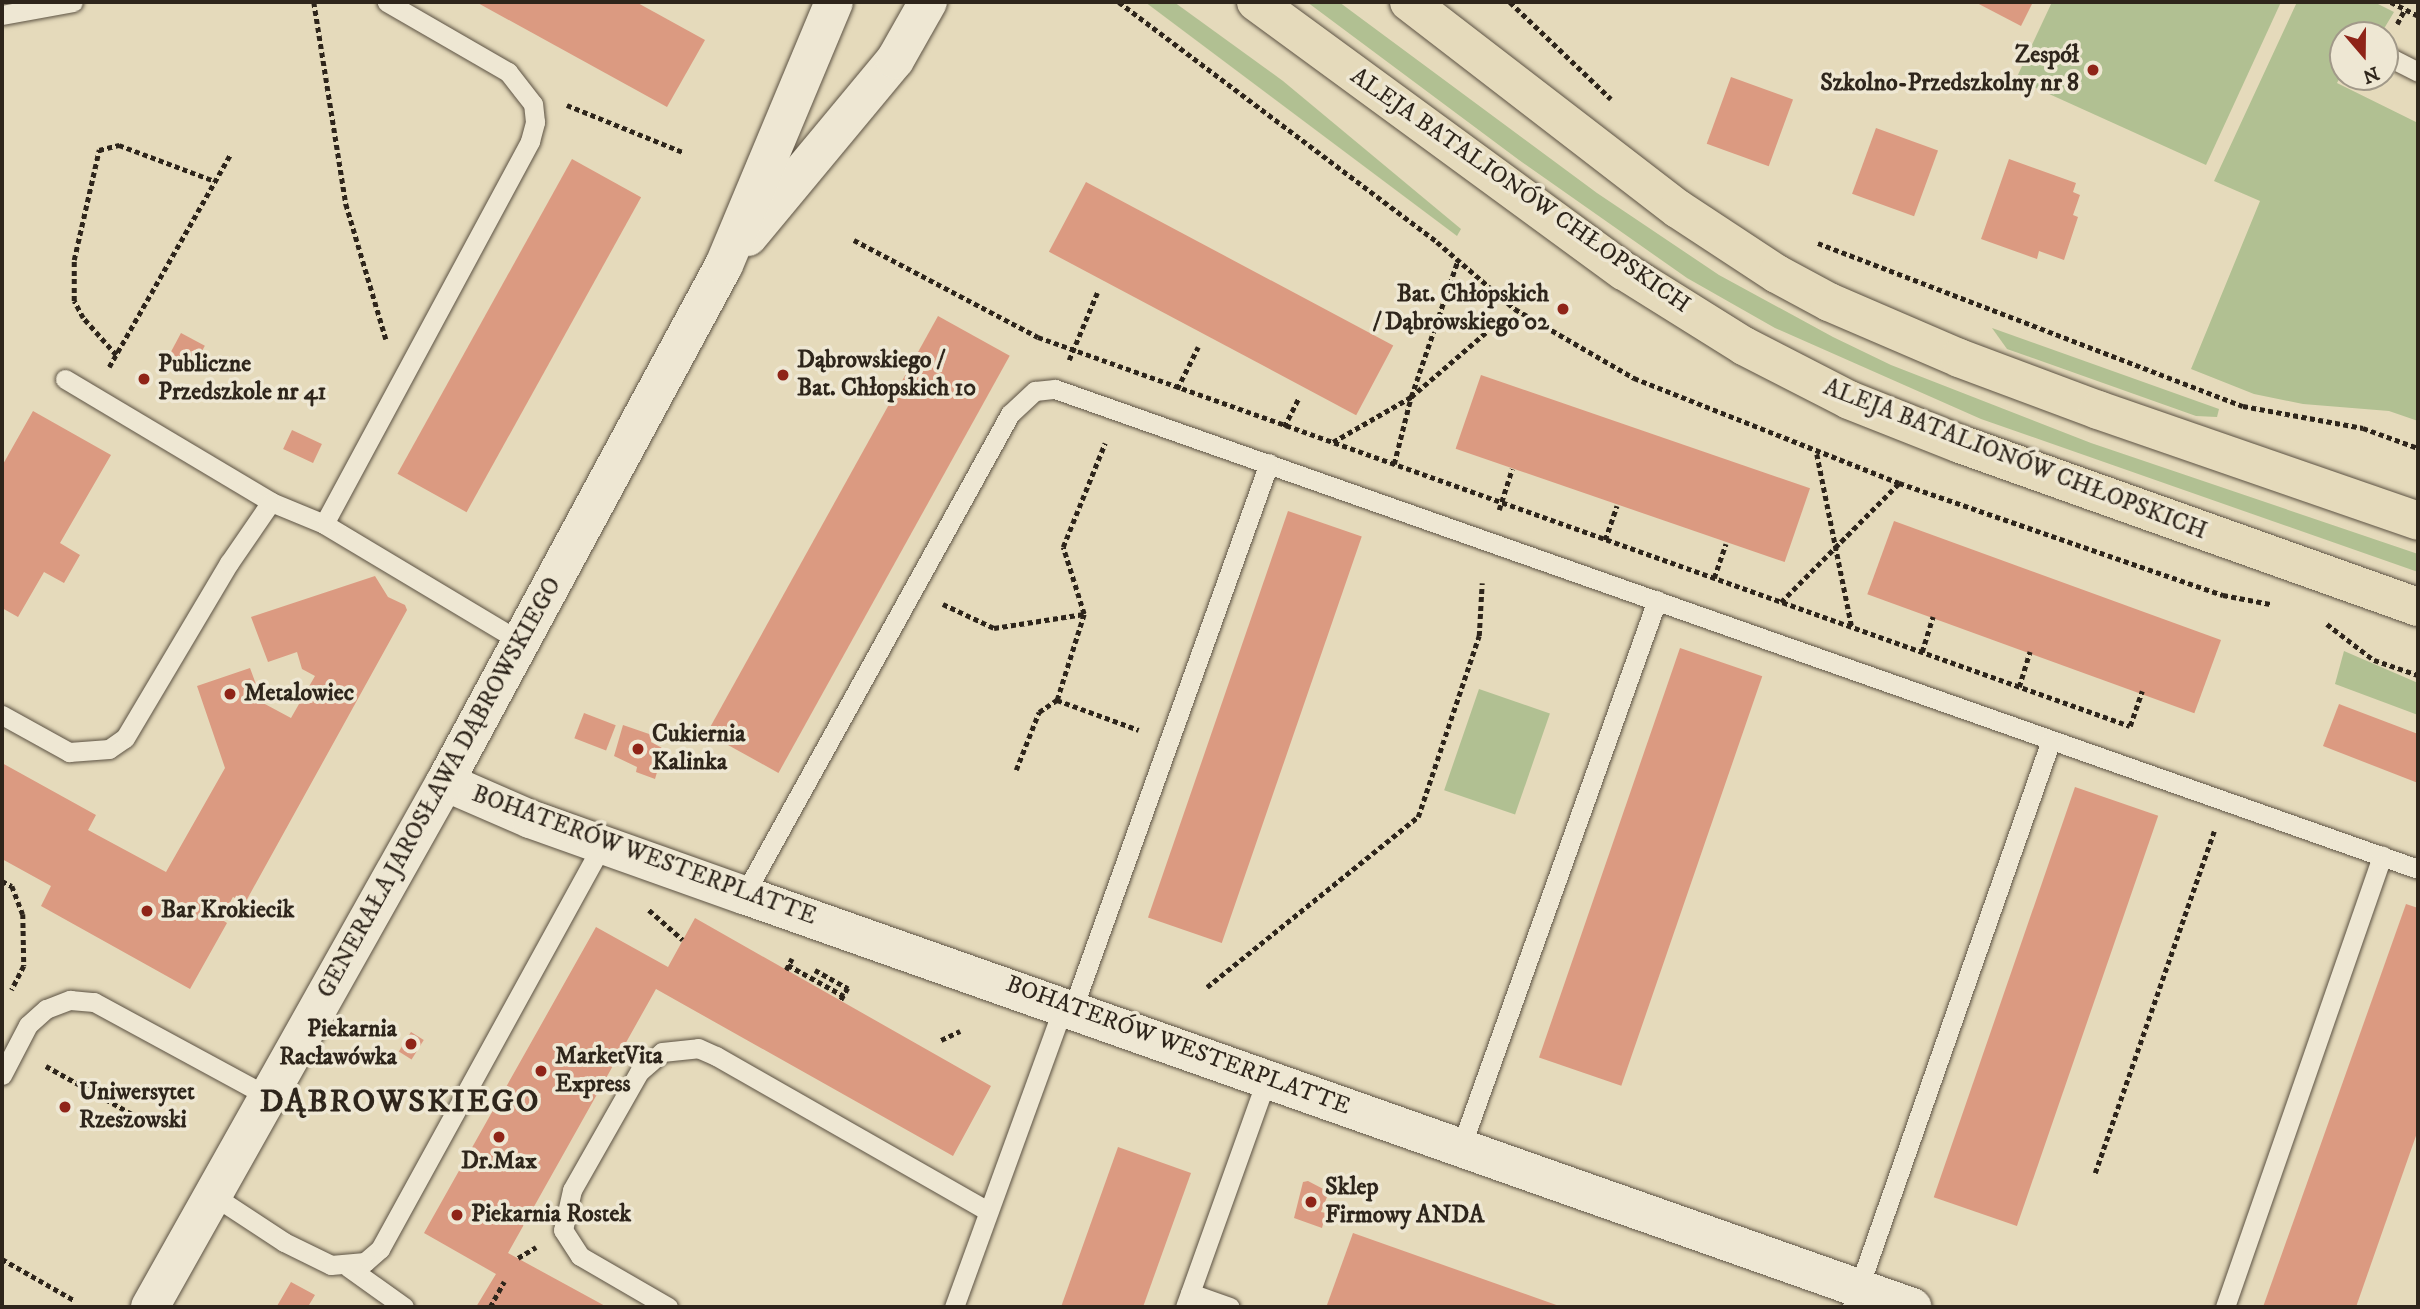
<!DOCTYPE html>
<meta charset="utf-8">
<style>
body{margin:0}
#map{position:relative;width:2420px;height:1309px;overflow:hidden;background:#e5dabb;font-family:"IM FELL DW Pica",serif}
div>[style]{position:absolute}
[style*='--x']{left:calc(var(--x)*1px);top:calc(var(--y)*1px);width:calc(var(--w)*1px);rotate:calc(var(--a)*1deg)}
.green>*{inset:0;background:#b1c092;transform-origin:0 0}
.building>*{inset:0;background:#db9a81;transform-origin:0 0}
.path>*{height:4.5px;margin-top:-2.25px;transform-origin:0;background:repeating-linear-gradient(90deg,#2e251b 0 5px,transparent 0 8.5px)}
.roads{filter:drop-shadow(0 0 2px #5c5243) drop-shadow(0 0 2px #5c5243)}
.service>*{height:19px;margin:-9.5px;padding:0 9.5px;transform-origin:9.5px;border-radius:9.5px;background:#eee7d3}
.minor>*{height:38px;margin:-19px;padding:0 19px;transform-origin:19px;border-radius:19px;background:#eee7d3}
.secondary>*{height:38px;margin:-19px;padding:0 19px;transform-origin:19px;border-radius:19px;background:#eee7d3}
.primary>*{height:38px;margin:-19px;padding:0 19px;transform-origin:19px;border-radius:19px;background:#e5dabb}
.dots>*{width:19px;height:19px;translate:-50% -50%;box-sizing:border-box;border:4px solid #eee7d3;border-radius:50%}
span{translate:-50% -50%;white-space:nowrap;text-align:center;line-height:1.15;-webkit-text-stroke:7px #eee7d3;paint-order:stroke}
.poi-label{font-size:24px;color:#2e251b;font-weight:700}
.right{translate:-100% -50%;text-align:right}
.left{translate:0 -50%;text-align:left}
.street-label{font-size:24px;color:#2e251b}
.district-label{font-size:32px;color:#2e251b;font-weight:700;letter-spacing:2px}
.frame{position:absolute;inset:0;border:4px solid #2e251b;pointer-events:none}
.north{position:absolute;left:2329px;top:21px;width:70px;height:70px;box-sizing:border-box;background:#eee7d3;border:2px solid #a19989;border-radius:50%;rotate:160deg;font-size:19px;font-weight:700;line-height:28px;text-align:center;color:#2e251b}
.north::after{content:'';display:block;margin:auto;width:24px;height:32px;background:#8f2418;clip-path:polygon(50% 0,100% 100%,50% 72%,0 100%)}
</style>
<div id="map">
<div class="green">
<i style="clip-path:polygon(1145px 2px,1174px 2px,1283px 81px,1461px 229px,1457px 236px)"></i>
<i style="clip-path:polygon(1307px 2px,1339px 2px,1597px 193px,1719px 275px,1833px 337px,1891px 365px,2091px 443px,2418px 554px,2418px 572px,1981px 419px,1775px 328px,1687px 278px,1519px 160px)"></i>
<i style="clip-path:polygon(2052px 2px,2281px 2px,2206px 165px,2016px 79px)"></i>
<i style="clip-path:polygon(2297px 2px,2374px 2px,2394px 12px,2382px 32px,2364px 24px,2359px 35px,2343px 35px,2343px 71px,2337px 83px,2418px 123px,2418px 421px,2389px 411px,2303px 404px,2254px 394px,2191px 369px,2260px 201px,2214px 181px)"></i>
<i style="clip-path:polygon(1992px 328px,2219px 409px,2217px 417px,2196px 416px,2007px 349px)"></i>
<i style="clip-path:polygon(2344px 651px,2418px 683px,2418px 715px,2335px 684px)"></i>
<i style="left:1479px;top:689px;width:75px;height:107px;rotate:19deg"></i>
</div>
<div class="building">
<i style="clip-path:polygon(476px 2px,636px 2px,705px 40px,667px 107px)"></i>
<i style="clip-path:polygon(1975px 2px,2033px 2px,2021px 26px)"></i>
<i style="left:1731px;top:77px;width:66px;height:71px;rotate:20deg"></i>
<i style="left:1876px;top:128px;width:66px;height:70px;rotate:20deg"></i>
<i style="left:572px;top:159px;width:79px;height:360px;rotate:29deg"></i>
<i style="clip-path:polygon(2009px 159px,2076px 183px,2073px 192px,2080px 195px,2073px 215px,2078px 217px,2064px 260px,2039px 251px,2037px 259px,1981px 239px)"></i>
<i style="left:1086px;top:182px;width:348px;height:79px;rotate:28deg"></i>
<i style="left:938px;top:316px;width:82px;height:477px;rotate:29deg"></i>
<i style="left:181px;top:333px;width:27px;height:27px;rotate:28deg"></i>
<i style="left:1481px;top:375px;width:348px;height:78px;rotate:19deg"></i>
<i style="clip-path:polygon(33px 411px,111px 455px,60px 543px,80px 555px,64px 583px,44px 572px,18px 617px,2px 608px,2px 466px)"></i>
<i style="left:292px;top:430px;width:33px;height:21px;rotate:25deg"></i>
<i style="left:1288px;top:511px;width:78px;height:430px;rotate:19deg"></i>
<i style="left:1894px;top:521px;width:348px;height:78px;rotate:20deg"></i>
<i style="clip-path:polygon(375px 576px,388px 597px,405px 605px,407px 610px,245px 903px,233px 897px,221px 919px,227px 923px,190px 989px,41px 906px,51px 886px,2px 859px,2px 763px,96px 815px,88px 830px,166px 872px,225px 768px,197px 686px,250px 668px,263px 703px,291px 718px,315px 676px,302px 669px,297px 652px,268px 662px,251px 617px)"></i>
<i style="left:1680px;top:648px;width:87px;height:433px;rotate:19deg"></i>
<i style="clip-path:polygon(2339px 704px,2418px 734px,2418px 783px,2323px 746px)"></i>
<i style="left:584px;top:713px;width:34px;height:27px;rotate:21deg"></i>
<i style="clip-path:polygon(623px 725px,652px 735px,651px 742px,664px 749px,655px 779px,636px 772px,637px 767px,614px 756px)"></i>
<i style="left:2075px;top:787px;width:88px;height:434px;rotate:19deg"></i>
<i style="clip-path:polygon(2406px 904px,2418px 908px,2418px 1130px,2356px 1307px,2263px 1307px)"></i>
<i style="clip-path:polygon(695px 918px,991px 1086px,953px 1156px,656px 989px,508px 1253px,607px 1307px,476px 1307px,496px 1274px,424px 1233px,596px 927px,668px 967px)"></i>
<i style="left:411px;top:1032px;width:15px;height:23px;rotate:32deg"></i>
<i style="clip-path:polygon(1118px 1147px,1191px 1173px,1143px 1307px,1061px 1307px)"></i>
<i style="clip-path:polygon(1308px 1181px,1329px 1192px,1321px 1212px,1326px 1213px,1322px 1228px,1294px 1218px,1303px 1182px)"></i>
<i style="clip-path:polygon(1353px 1233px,1562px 1307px,1333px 1307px,1327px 1305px)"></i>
<i style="clip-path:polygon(291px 1282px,315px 1295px,309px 1305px,313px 1307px,277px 1306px)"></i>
</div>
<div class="path">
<i style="--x:314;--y:2;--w:205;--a:81"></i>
<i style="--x:346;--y:204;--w:141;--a:73.5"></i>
<i style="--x:1119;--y:2;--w:398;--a:37"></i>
<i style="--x:1437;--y:242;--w:103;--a:40.7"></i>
<i style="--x:1515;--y:309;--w:138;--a:30.1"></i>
<i style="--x:1634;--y:378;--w:285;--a:21.6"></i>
<i style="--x:1899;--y:483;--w:343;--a:19.1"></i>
<i style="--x:2223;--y:595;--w:48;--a:10.8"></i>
<i style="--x:1510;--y:2;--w:140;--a:43.8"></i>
<i style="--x:2391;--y:2;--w:30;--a:27"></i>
<i style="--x:2397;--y:24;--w:17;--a:-62"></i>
<i style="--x:567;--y:105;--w:125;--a:22.1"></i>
<i style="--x:854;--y:240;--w:208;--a:27.8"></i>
<i style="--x:1038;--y:337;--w:1159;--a:19.61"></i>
<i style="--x:2130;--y:726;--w:37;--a:-71"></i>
<i style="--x:1818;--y:243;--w:455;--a:21"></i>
<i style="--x:2243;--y:406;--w:122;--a:10.4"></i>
<i style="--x:2363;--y:428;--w:59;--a:20"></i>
<i style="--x:116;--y:355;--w:50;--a:-131.7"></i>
<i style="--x:83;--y:318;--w:19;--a:-118"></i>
<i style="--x:74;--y:301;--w:41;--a:-90"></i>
<i style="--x:74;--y:260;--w:113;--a:-77.2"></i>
<i style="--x:99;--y:150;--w:21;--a:-14"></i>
<i style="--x:119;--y:145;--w:103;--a:20.6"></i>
<i style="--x:1069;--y:360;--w:73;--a:-67.3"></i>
<i style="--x:109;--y:367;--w:244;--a:-60.3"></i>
<i style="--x:1177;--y:389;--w:47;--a:-63.4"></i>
<i style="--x:1284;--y:427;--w:33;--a:-63"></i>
<i style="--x:1333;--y:442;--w:90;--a:-30"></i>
<i style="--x:1411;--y:397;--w:115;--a:-40.8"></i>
<i style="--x:1817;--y:454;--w:177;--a:78.6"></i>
<i style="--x:1394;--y:464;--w:69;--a:-75.8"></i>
<i style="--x:1411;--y:397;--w:145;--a:-71.1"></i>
<i style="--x:1499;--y:510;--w:43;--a:-72.4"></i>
<i style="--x:1605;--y:540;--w:36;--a:-71"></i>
<i style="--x:1714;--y:578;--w:36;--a:-71"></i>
<i style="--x:1781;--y:602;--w:168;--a:-45.2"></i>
<i style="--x:943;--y:604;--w:56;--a:25.2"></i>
<i style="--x:994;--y:628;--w:91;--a:-8.8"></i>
<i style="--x:2327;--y:624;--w:59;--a:37.5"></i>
<i style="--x:2374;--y:660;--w:46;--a:18.8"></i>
<i style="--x:1922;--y:652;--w:37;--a:-73"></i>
<i style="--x:2019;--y:687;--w:37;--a:-73"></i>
<i style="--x:1057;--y:700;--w:87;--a:20.1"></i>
<i style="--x:1016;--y:770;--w:62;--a:-68.4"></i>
<i style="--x:1039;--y:712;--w:22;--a:-34"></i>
<i style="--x:1057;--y:700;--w:90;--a:-72.6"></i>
<i style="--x:1084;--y:614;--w:70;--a:-107.4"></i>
<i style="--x:1063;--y:547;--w:112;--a:-68"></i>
<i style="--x:2;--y:881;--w:11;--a:27"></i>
<i style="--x:12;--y:886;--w:30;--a:69"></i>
<i style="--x:23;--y:914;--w:52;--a:88.9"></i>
<i style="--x:24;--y:966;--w:27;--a:117"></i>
<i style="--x:649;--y:910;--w:45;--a:41.4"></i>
<i style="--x:788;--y:965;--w:64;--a:29"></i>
<i style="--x:786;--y:970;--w:13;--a:-63"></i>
<i style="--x:815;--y:970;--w:38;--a:29"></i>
<i style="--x:848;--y:988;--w:14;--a:120"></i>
<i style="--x:1207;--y:987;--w:271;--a:-38.9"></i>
<i style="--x:1418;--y:817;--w:191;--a:-71.4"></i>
<i style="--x:1479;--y:636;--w:53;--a:-86.8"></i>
<i style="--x:941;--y:1040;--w:21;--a:-25"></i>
<i style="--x:46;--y:1066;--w:101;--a:29.1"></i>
<i style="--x:2095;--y:1173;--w:362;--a:-70.8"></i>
<i style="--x:518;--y:1258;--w:21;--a:-31"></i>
<i style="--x:2;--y:1259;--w:83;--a:29.7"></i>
<i style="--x:490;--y:1307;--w:29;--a:-61"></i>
</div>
<div class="roads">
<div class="service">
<i style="--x:2;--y:15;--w:72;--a:-10.4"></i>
<i style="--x:2385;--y:55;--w:37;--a:27"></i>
<i style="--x:65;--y:379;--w:240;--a:30.8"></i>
<i style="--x:271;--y:502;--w:57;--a:22.5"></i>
<i style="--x:324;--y:524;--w:230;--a:30.9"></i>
<i style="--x:324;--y:524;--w:435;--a:-61.7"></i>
<i style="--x:530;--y:141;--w:20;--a:-75"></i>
<i style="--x:535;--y:122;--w:18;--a:-96"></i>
<i style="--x:533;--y:104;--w:41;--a:-128"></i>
<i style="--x:508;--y:72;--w:140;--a:-150"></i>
<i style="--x:2;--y:715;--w:77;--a:28.9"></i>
<i style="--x:69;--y:752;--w:40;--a:-4.3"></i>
<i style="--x:109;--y:749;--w:19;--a:-35"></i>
<i style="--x:125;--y:738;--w:204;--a:-59.3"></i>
<i style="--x:229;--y:563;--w:74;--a:-55.5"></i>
<i style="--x:744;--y:895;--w:550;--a:-61.06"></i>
<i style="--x:1010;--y:414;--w:34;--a:-43"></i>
<i style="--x:1035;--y:391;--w:20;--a:-6"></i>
<i style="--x:1055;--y:389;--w:1445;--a:19.4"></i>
<i style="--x:1073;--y:1008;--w:579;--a:-70.22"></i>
<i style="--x:2;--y:1075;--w:56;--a:-62.5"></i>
<i style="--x:28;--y:1025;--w:24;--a:-42"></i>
<i style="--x:46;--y:1009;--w:26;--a:-21"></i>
<i style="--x:70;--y:1000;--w:24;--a:5"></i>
<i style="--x:94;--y:1002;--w:199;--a:28.5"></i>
<i style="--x:1461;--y:1147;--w:581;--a:-70.29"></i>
<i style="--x:211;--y:1194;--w:87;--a:33.3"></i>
<i style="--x:284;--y:1242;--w:52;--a:26.1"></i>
<i style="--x:331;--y:1265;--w:34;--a:-5"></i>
<i style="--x:365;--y:1262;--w:20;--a:-41"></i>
<i style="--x:380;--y:1249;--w:462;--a:-61.2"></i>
<i style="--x:348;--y:1267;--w:69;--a:35.5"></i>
<i style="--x:1190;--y:1293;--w:42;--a:19.3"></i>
<i style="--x:668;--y:1307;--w:102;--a:-149.9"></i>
<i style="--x:580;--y:1256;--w:31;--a:-123"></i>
<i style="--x:563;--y:1230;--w:41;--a:-77.3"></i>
<i style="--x:572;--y:1190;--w:136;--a:-60.4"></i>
<i style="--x:639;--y:1072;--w:30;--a:-41"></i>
<i style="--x:662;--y:1052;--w:36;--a:-6"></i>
<i style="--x:698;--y:1048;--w:20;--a:24"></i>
<i style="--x:716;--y:1056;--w:313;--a:29.7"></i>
<i style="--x:954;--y:1307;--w:321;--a:-70"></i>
<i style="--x:1185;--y:1307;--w:243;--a:-70.3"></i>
<i style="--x:1852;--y:1307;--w:601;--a:-70.66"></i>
<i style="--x:2225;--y:1307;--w:478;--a:-70.8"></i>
</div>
<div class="minor">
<i style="--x:445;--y:782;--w:93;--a:23.5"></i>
<i style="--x:530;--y:819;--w:227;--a:19.6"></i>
<i style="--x:744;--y:895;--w:1239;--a:19.43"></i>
</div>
<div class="secondary">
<i style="--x:748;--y:237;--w:230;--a:-50.3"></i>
<i style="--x:895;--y:60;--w:67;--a:-60.4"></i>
<i style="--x:150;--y:1307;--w:602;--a:-60.67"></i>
<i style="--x:445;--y:782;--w:587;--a:-61.65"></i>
<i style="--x:724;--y:265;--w:285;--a:-67.3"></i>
</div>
<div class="primary">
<i style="--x:1256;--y:2;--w:456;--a:36.2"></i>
<i style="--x:1624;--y:271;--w:142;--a:32"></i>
<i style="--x:1744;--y:346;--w:118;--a:27.2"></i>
<i style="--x:1849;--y:400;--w:119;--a:21.6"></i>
<i style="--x:1960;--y:444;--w:486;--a:19.6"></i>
<i style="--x:1409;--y:2;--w:339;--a:37.6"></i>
<i style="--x:1678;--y:209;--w:118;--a:33.3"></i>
<i style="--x:1777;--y:274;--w:59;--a:28.3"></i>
<i style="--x:1829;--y:302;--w:142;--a:23.3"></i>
<i style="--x:1959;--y:358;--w:148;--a:20.5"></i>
<i style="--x:2098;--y:410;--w:339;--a:19.1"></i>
</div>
</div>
<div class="dots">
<i style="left:2093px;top:70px;background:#8f2418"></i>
<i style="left:1563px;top:309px;background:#8f2418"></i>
<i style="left:783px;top:375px;background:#8f2418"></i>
<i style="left:144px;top:379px;background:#8f2418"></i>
<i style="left:230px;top:694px;background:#8f2418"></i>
<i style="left:638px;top:749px;background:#8f2418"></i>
<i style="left:147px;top:911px;background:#8f2418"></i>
<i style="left:411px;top:1044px;background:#8f2418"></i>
<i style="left:541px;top:1071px;background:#8f2418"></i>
<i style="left:65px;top:1107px;background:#8f2418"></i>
<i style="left:499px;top:1137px;background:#8f2418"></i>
<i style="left:1311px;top:1202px;background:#8f2418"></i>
<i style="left:457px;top:1215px;background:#8f2418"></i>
</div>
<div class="poi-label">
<span class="right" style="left:2079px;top:70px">Zespół<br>Szkolno-Przedszkolny nr 8</span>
<span class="right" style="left:1549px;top:309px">Bat. Chłopskich<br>/ Dąbrowskiego 02</span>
<span class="left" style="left:797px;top:375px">Dąbrowskiego /<br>Bat. Chłopskich 10</span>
<span class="left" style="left:158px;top:379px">Publiczne<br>Przedszkole nr 41</span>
<span class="left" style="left:244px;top:694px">Metalowiec</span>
<span class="left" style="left:652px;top:749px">Cukiernia<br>Kalinka</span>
<span class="left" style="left:161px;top:911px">Bar Krokiecik</span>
<span class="right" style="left:397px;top:1044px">Piekarnia<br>Racławówka</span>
<span class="left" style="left:555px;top:1071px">MarketVita<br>Express</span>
<span class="left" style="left:79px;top:1107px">Uniwersytet<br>Rzeszowski</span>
<span style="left:499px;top:1162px">Dr.Max</span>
<span class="left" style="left:1325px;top:1202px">Sklep<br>Firmowy ANDA</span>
<span class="left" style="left:471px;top:1215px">Piekarnia Rostek</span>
</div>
<div class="street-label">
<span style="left:1520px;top:191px;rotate:35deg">ALEJA BATALIONÓW CHŁOPSKICH</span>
<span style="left:2015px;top:460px;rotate:21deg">ALEJA BATALIONÓW CHŁOPSKICH</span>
<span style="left:440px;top:788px;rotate:-61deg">GENERAŁA JAROSŁAWA DĄBROWSKIEGO</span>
<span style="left:644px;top:856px;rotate:20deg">BOHATERÓW WESTERPLATTE</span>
<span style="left:1178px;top:1046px;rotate:20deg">BOHATERÓW WESTERPLATTE</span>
</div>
<div class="district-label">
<span style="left:400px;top:1102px">DĄBROWSKIEGO</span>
</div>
<div class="frame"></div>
<div class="north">N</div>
</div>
